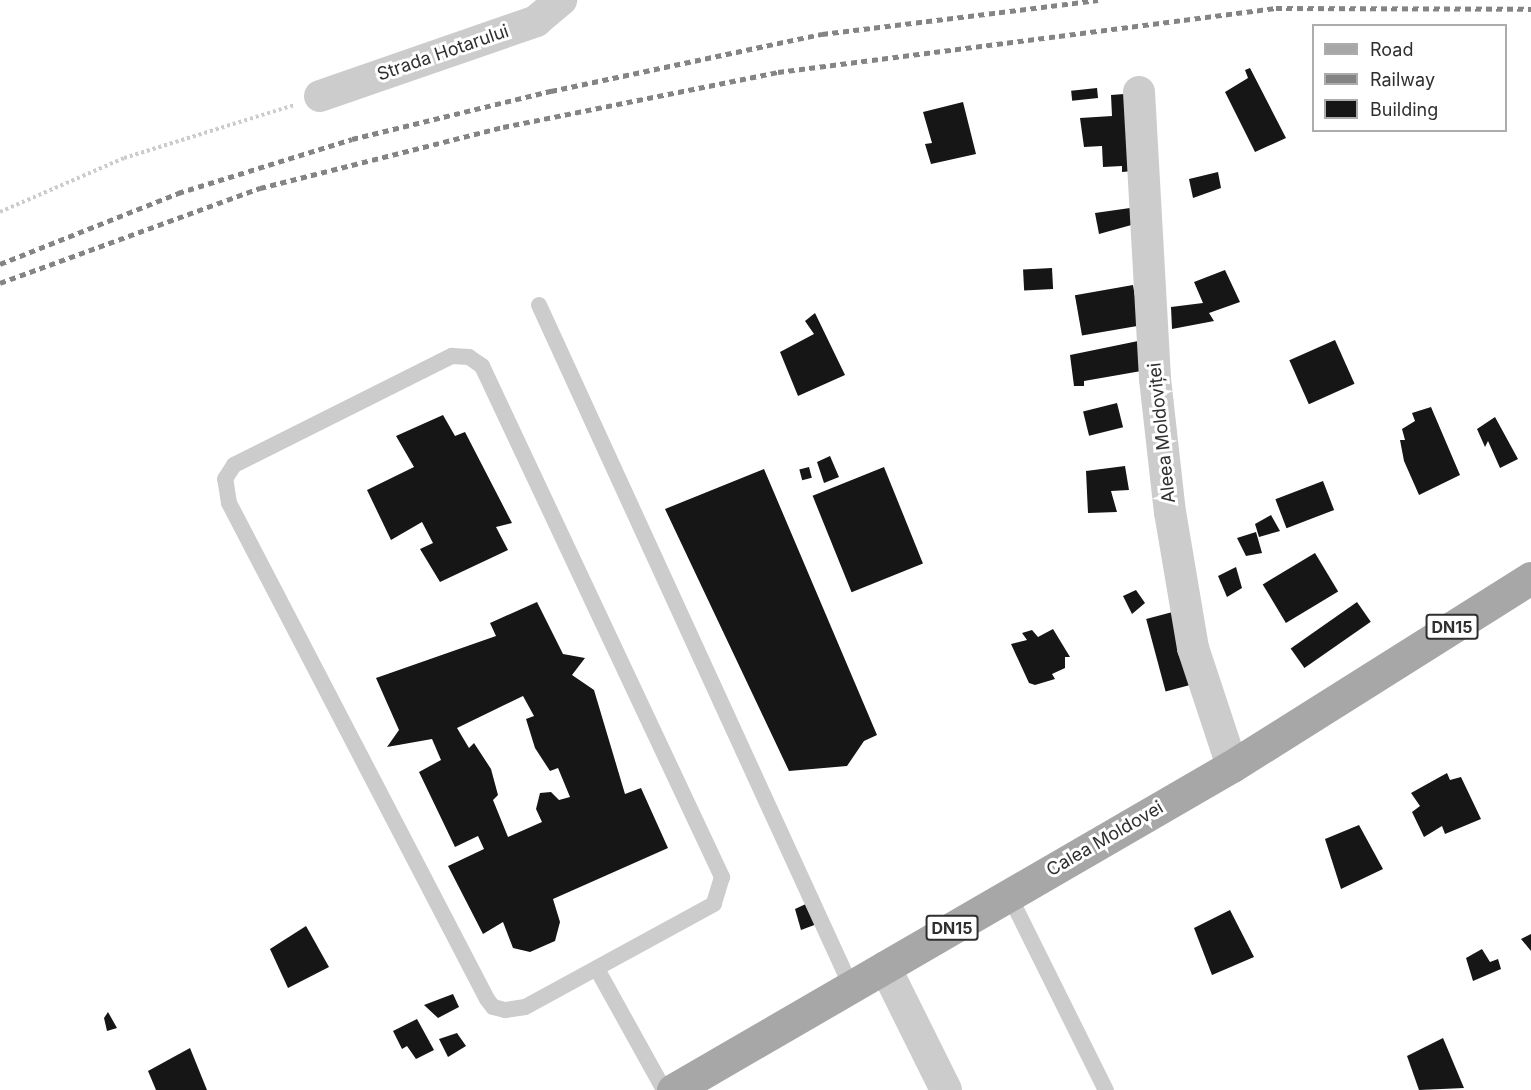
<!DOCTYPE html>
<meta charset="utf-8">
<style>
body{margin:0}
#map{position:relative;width:1531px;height:1090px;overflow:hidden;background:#fff;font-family:Inter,sans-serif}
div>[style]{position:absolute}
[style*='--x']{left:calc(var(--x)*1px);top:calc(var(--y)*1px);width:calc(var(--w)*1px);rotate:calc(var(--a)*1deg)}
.building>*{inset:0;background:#161616;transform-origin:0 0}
.path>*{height:4px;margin-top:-2px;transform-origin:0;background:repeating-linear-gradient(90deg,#ccc 0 3px,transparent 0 6px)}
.lane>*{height:16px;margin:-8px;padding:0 8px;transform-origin:8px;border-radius:8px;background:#ccc}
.street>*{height:32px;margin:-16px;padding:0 16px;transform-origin:16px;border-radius:16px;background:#ccc}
.primary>*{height:33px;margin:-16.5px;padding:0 16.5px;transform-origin:16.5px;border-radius:16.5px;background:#a7a7a7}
.rail>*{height:4.5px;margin-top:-2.25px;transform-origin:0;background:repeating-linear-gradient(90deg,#848484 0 6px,transparent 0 10.5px)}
span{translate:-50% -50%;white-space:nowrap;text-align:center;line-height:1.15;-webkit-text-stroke:6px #fff;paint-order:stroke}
.shield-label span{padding:2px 4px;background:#fff;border:2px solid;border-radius:4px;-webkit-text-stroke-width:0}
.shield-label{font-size:16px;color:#2f2f2f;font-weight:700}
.street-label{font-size:18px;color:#2f2f2f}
.legend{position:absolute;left:1312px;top:24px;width:195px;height:108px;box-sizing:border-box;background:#fff;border:2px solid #acacac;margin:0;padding:8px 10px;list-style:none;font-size:18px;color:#2f2f2f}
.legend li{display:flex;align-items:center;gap:12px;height:30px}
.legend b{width:30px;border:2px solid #acacac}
</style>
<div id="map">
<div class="building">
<i style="clip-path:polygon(1250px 68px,1286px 138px,1255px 152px,1225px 92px,1248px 78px,1245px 70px)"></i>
<i style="left:1097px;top:88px;width:10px;height:26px;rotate:84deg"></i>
<i style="clip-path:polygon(1124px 94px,1133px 171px,1122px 172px,1122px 166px,1103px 167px,1102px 146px,1084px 147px,1080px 118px,1112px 116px,1111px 95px)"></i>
<i style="clip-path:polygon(963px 102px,976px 154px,931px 164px,925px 144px,932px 143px,923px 112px)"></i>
<i style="clip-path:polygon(1218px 172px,1221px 188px,1193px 198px,1189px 179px)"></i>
<i style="clip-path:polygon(1130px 208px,1135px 224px,1099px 234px,1095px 213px)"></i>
<i style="left:1052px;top:268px;width:21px;height:29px;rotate:87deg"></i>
<i style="clip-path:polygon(1225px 270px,1240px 302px,1209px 313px,1214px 321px,1172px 329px,1171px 307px,1203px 303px,1194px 282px)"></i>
<i style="left:1133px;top:285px;width:41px;height:59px;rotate:80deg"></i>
<i style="clip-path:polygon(815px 313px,845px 375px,798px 396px,780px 352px,814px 334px,805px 321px)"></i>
<i style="clip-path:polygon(1143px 340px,1147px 370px,1084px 381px,1084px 386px,1074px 386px,1070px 355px)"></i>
<i style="left:1335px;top:340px;width:48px;height:50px;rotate:66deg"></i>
<i style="left:1117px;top:403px;width:25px;height:35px;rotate:76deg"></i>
<i style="clip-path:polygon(1431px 407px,1460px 475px,1419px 495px,1404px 461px,1400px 440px,1405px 440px,1402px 429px,1415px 421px,1412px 413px)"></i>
<i style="clip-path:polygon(443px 415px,455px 436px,465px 432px,512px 523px,496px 527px,508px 550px,440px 582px,420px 549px,433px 543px,422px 522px,391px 540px,367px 490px,414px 467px,396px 436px)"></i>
<i style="clip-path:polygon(1495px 417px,1518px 459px,1500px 468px,1488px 441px,1485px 447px,1477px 429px)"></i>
<i style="clip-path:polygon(830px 456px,839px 477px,824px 483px,817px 462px)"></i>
<i style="clip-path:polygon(1125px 466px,1129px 490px,1111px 491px,1117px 512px,1088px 513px,1086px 471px)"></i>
<i style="left:809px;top:467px;width:11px;height:10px;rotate:75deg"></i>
<i style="left:884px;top:467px;width:104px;height:77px;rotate:68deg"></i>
<i style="clip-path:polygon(764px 469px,877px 735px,864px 741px,847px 766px,789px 771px,665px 509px)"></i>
<i style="left:1323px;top:481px;width:31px;height:51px;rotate:69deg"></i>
<i style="clip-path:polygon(1271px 515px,1280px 531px,1259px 537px,1255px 524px)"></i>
<i style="clip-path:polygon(1256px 532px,1262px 553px,1246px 556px,1237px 538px)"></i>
<i style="left:1315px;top:553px;width:45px;height:61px;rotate:59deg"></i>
<i style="clip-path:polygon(1236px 567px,1242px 588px,1227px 597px,1218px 576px)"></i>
<i style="clip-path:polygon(1136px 590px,1145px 603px,1132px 614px,1123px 596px)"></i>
<i style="clip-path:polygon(evenodd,537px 602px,563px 654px,585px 658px,572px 675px,594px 690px,625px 794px,641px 788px,668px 848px,553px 899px,560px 922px,555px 941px,530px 952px,513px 948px,503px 922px,483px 934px,448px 866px,484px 849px,478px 836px,455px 847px,419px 772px,441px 760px,432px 739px,387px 747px,399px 730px,376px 678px,496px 636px,490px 623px,537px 602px,523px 696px,534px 716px,526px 719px,535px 748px,550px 771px,558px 768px,570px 797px,559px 800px,551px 792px,540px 793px,536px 809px,542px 822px,508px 837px,493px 800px,498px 795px,491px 769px,474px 743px,469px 748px,457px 728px,523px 696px)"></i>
<i style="left:1357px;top:602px;width:24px;height:81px;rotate:55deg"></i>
<i style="left:1180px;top:610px;width:75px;height:35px;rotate:75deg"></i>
<i style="clip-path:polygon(1053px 629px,1070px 657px,1065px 657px,1065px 668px,1052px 674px,1055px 679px,1035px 685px,1029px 683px,1011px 644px,1027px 640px,1022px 633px,1032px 630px,1038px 637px)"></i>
<i style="clip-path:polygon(1447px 773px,1450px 780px,1461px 777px,1481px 819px,1445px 834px,1442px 826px,1424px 837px,1412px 812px,1420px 806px,1411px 793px)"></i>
<i style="clip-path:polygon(1359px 825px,1383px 869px,1341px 889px,1325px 839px)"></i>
<i style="clip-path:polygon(808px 903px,817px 924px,801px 930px,795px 909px)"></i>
<i style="clip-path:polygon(1230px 910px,1254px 957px,1212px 975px,1194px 928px)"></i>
<i style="clip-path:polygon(306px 926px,329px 967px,288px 988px,270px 949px)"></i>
<i style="clip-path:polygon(1531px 934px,1531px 951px,1521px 939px)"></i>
<i style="clip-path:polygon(1482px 949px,1490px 962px,1498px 959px,1501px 969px,1473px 981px,1466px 958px)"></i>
<i style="clip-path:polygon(453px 994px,459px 1007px,438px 1018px,424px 1005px)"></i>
<i style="clip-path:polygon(108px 1012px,117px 1028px,107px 1031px,104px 1018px)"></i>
<i style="clip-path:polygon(417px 1019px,434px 1050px,416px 1059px,407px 1046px,402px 1049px,393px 1031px)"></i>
<i style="clip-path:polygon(457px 1033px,466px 1046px,448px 1057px,439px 1039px)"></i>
<i style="clip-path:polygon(1443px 1038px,1464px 1088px,1419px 1090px,1407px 1056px)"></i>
<i style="clip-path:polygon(190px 1048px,207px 1090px,156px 1090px,148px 1071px)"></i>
</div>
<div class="path">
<i style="--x:0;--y:212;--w:135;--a:-23.5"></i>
<i style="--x:124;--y:158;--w:178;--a:-17.3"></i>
</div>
<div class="lane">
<i style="--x:539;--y:305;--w:749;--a:65.39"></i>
<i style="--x:452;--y:356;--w:17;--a:3"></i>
<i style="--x:469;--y:357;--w:16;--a:35"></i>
<i style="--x:482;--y:366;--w:565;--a:64.84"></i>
<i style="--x:722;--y:877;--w:28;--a:107"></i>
<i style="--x:714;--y:904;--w:215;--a:151.4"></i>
<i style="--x:525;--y:1007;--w:20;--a:171"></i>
<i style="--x:505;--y:1010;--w:12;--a:-166"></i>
<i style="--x:493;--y:1007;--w:10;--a:-127"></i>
<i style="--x:487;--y:999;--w:559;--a:-117.48"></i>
<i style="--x:229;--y:503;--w:24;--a:-99"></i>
<i style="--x:225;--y:479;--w:17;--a:-57"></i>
<i style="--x:234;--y:465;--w:244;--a:-26.6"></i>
<i style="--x:1009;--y:895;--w:218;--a:63.6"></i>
<i style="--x:597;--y:969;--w:138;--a:61"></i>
</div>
<div class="street">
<i style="--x:1139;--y:92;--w:287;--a:86.8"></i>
<i style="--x:1155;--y:379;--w:134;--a:83.6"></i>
<i style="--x:1170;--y:512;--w:138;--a:80.4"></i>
<i style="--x:1193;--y:648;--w:124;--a:71.7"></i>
<i style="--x:320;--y:96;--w:229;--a:-19.1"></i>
<i style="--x:536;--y:21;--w:33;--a:-40"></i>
<i style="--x:885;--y:967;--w:137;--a:63.6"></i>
</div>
<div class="primary">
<i style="--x:673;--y:1090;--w:646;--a:-30.1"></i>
<i style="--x:1232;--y:766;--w:353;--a:-32.2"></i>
</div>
<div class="rail">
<i style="--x:0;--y:264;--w:192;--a:-21.7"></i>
<i style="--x:178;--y:193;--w:182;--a:-17.2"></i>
<i style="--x:352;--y:139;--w:205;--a:-13.6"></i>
<i style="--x:551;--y:91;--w:277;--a:-11.9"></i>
<i style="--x:822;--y:34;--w:278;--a:-7"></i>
<i style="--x:0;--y:283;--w:277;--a:-20.1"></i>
<i style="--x:260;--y:188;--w:251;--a:-14.1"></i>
<i style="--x:503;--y:127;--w:280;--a:-11.3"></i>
<i style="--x:778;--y:72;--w:502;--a:-7.32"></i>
<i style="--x:1276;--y:8;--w:255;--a:0.2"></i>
</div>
<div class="shield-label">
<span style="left:1452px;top:627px">DN15</span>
<span style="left:952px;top:928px">DN15</span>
</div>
<div class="street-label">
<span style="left:443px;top:53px;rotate:-19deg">Strada Hotarului</span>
<span style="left:1162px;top:433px;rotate:-96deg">Aleea Moldoviței</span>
<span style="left:1105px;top:839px;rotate:-30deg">Calea Moldovei</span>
</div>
<ul class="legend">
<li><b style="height:8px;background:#a7a7a7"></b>Road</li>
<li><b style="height:8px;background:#848484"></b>Railway</li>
<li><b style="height:16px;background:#161616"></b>Building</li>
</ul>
</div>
